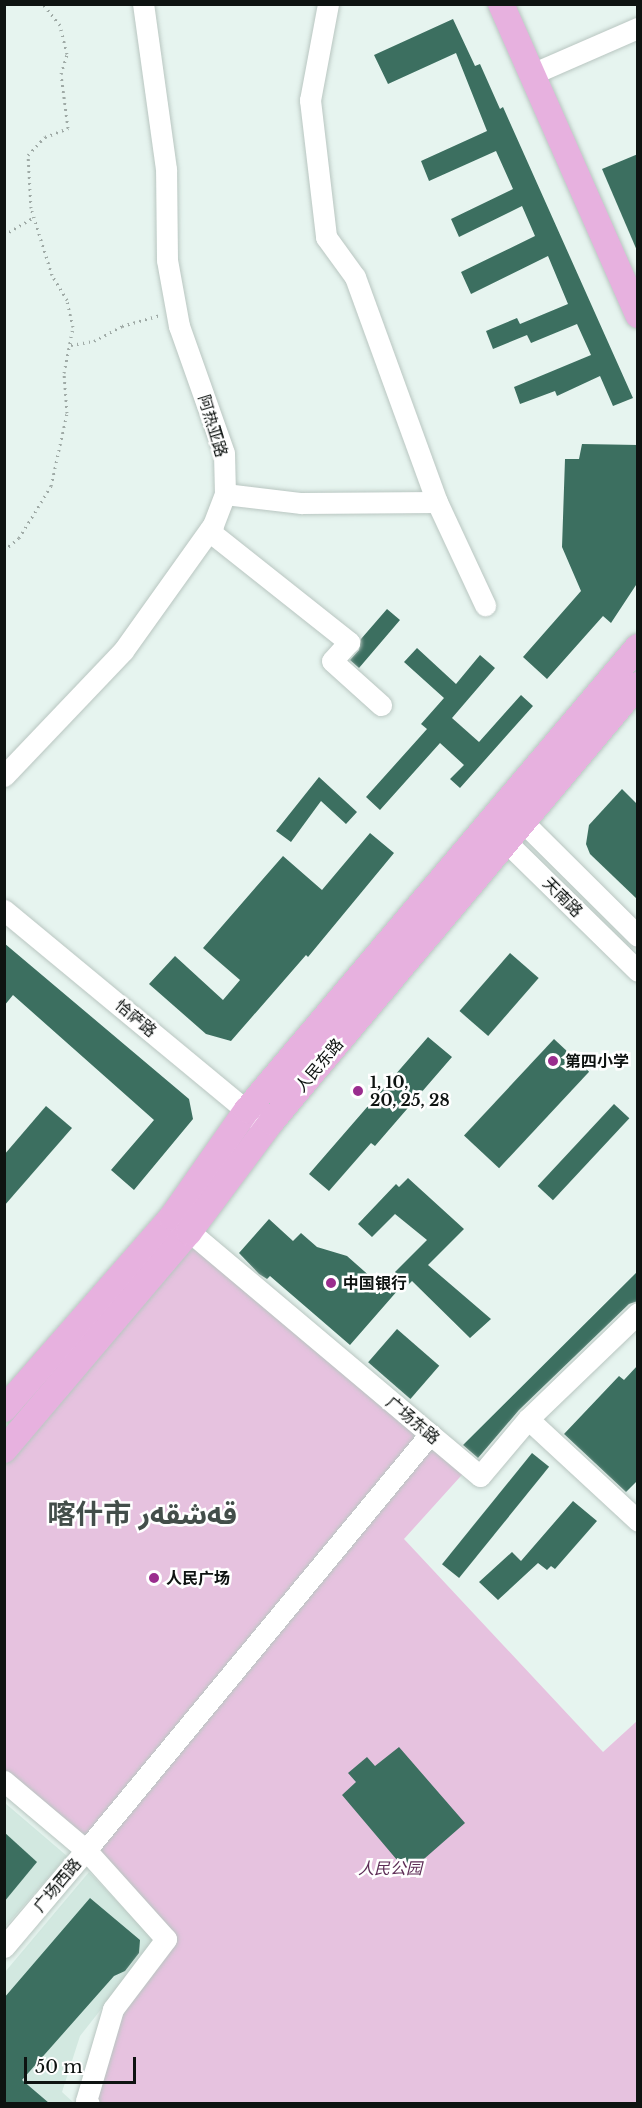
<!DOCTYPE html>
<meta charset="utf-8">
<style>
body{margin:0}
#map{position:relative;width:642px;height:2108px;overflow:hidden;background:#e6f4ef;font-family:"Libre Baskerville","Noto Sans Arabic","Noto Sans SC",serif}
div>[style]{position:absolute}
[style*='--x']{left:calc(var(--x)*1px);top:calc(var(--y)*1px);width:calc(var(--w)*1px);rotate:calc(var(--a)*1deg)}
.built>*{inset:0;background:#d2e8e0}
.green>*{inset:0;background:#e6c2df}
.building>*{inset:0;background:#3c6f60;transform-origin:0 0}
.path>*{height:3px;margin-top:-1.5px;transform-origin:0;background:repeating-linear-gradient(90deg,#9faaa6 0 1.5px,transparent 0 6px)}
.roads{filter:drop-shadow(0 0 2px #b9c6c1) drop-shadow(0 0 2px #b9c6c1)}
.minor>*{height:21px;margin:-10.5px;padding:0 10.5px;transform-origin:10.5px;border-radius:10.5px;background:#fff}
.major>*{height:26px;margin:-13px;padding:0 13px;transform-origin:13px;border-radius:13px;background:#e7b1df}
.dots>*{width:16px;height:16px;translate:-50% -50%;box-sizing:border-box;border:3px solid #fff;border-radius:50%}
span{translate:-50% -50%;white-space:nowrap;text-align:center;line-height:1.15;-webkit-text-stroke:5px #fff;paint-order:stroke}
.street-label{font-size:16px;color:#0e1311}
.poi-label{font-size:16px;color:#0e1311;font-weight:700}
.left{translate:0 -50%;text-align:left}
.park-label{font-size:16px;color:#5d2d56;font-style:italic}
.town-label{font-size:28px;color:#434e4a;font-weight:700}
.frame{position:absolute;inset:0;border:6px solid #0e1311;pointer-events:none}
.scale{position:absolute;left:24px;top:2057px;width:112px;height:27px;box-sizing:border-box;border:3px solid #0e1311;border-top:0;padding-left:8px;font-size:18px;line-height:21px;white-space:nowrap;color:#0e1311;-webkit-text-stroke:4px #fff;paint-order:stroke}
</style>
<div id="map">
<div class="built">
<i style="clip-path:polygon(5px 1803px,67px 1856px,5px 1927px)"></i>
<i style="clip-path:polygon(89px 1872px,155px 1941px,80px 2036px,62px 2092px,74px 2103px,5px 2104px,5px 1972px)"></i>
</div>
<div class="green">
<i style="clip-path:polygon(189px 1232px,469px 1467px,404px 1539px,603px 1752px,637px 1721px,637px 2103px,89px 2103px,113px 2009px,165px 1939px,5px 1781px,5px 1450px)"></i>
</div>
<div class="building">
<i style="clip-path:polygon(453px 19px,475px 66px,480px 64px,500px 109px,503px 107px,633px 398px,613px 406px,600px 376px,557px 396px,555px 391px,520px 404px,514px 387px,591px 355px,577px 324px,531px 343px,527px 335px,493px 349px,486px 331px,517px 318px,520px 324px,568px 304px,548px 256px,471px 294px,461px 272px,535px 236px,522px 206px,459px 237px,451px 219px,513px 189px,496px 151px,429px 181px,421px 161px,487px 131px,456px 53px,388px 84px,374px 55px)"></i>
<i style="clip-path:polygon(638px 154px,638px 253px,602px 169px)"></i>
<i style="clip-path:polygon(582px 444px,638px 445px,638px 582px,611px 623px,603px 616px,547px 679px,523px 657px,581px 591px,562px 547px,565px 459px,579px 459px)"></i>
<i style="clip-path:polygon(387px 609px,400px 620px,359px 668px,350px 660px,359px 650px,361px 639px)"></i>
<i style="clip-path:polygon(417px 648px,456px 684px,480px 655px,495px 668px,452px 718px,479px 742px,521px 695px,533px 706px,460px 788px,450px 779px,464px 765px,440px 743px,380px 810px,366px 797px,427px 729px,421px 724px,444px 698px,404px 662px)"></i>
<i style="clip-path:polygon(319px 777px,357px 812px,346px 824px,321px 801px,291px 842px,276px 831px)"></i>
<i style="clip-path:polygon(622px 789px,638px 805px,638px 900px,590px 854px,586px 844px,589px 825px)"></i>
<i style="clip-path:polygon(370px 833px,394px 853px,308px 957px,306px 955px,231px 1041px,206px 1034px,149px 984px,175px 956px,223px 1000px,240px 980px,203px 948px,283px 856px,322px 890px)"></i>
<i style="clip-path:polygon(4px 943px,189px 1099px,193px 1119px,134px 1190px,111px 1170px,154px 1120px,13px 995px,4px 1006px)"></i>
<i style="left:510px;top:953px;width:38px;height:77px;rotate:41deg"></i>
<i style="clip-path:polygon(428px 1037px,452px 1057px,375px 1146px,371px 1143px,329px 1191px,309px 1174px)"></i>
<i style="left:554px;top:1039px;width:48px;height:132px;rotate:43deg"></i>
<i style="left:614px;top:1104px;width:21px;height:112px;rotate:43deg"></i>
<i style="clip-path:polygon(46px 1106px,72px 1128px,4px 1206px,4px 1155px)"></i>
<i style="clip-path:polygon(408px 1178px,464px 1229px,428px 1265px,491px 1319px,470px 1338px,412px 1281px,408px 1285px,405px 1282px,350px 1345px,270px 1276px,267px 1279px,259px 1274px,239px 1253px,269px 1219px,293px 1241px,301px 1233px,317px 1247px,347px 1256px,381px 1286px,427px 1240px,395px 1214px,372px 1237px,358px 1224px,396px 1184px,399px 1187px)"></i>
<i style="clip-path:polygon(638px 1271px,638px 1301px,629px 1304px,519px 1410px,478px 1458px,463px 1445px)"></i>
<i style="left:397px;top:1329px;width:56px;height:44px;rotate:41deg"></i>
<i style="clip-path:polygon(638px 1365px,638px 1480px,626px 1492px,564px 1434px,619px 1376px,624px 1380px)"></i>
<i style="left:532px;top:1453px;width:22px;height:143px;rotate:39deg"></i>
<i style="clip-path:polygon(573px 1501px,597px 1521px,555px 1569px,551px 1566px,547px 1570px,538px 1563px,498px 1600px,479px 1582px,512px 1552px,521px 1561px)"></i>
<i style="clip-path:polygon(399px 1747px,465px 1823px,408px 1873px,342px 1795px,356px 1782px,348px 1773px,367px 1757px,375px 1766px)"></i>
<i style="clip-path:polygon(4px 1832px,37px 1862px,4px 1902px)"></i>
<i style="clip-path:polygon(90px 1898px,140px 1940px,139px 1953px,125px 1971px,114px 1976px,22px 2080px,49px 2103px,4px 2103px,4px 1998px)"></i>
</div>
<div class="path">
<i style="--x:4;--y:235;--w:35;--a:-31"></i>
<i style="--x:71;--y:345;--w:23;--a:-10"></i>
<i style="--x:94;--y:341;--w:32;--a:-28"></i>
<i style="--x:122;--y:326;--w:40;--a:-16"></i>
<i style="--x:4;--y:550;--w:19;--a:-39"></i>
<i style="--x:19;--y:538;--w:61;--a:-58.4"></i>
<i style="--x:51;--y:486;--w:75;--a:-77.6"></i>
<i style="--x:67;--y:413;--w:40;--a:-94.3"></i>
<i style="--x:64;--y:373;--w:47;--a:-78.9"></i>
<i style="--x:73;--y:327;--w:28;--a:-103"></i>
<i style="--x:67;--y:300;--w:29;--a:-121"></i>
<i style="--x:52;--y:275;--w:70;--a:-107.4"></i>
<i style="--x:31;--y:208;--w:53;--a:-93.2"></i>
<i style="--x:28;--y:155;--w:25;--a:-47"></i>
<i style="--x:45;--y:137;--w:25;--a:-21"></i>
<i style="--x:68;--y:128;--w:54;--a:-97.4"></i>
<i style="--x:61;--y:74;--w:21;--a:-73"></i>
<i style="--x:67;--y:54;--w:30;--a:-104"></i>
<i style="--x:60;--y:25;--w:27;--a:-129"></i>
</div>
<div class="roads">
<div class="minor">
<i style="--x:328;--y:4;--w:98;--a:100.6"></i>
<i style="--x:310;--y:100;--w:138;--a:83.3"></i>
<i style="--x:326;--y:237;--w:49;--a:54.1"></i>
<i style="--x:355;--y:277;--w:239;--a:70"></i>
<i style="--x:437;--y:502;--w:114;--a:65"></i>
<i style="--x:532;--y:74;--w:116;--a:-23.5"></i>
<i style="--x:225;--y:494;--w:77;--a:6.8"></i>
<i style="--x:301;--y:503;--w:136;--a:-0.4"></i>
<i style="--x:209;--y:531;--w:179;--a:38.4"></i>
<i style="--x:349;--y:642;--w:25;--a:132"></i>
<i style="--x:332;--y:661;--w:66;--a:41.9"></i>
<i style="--x:4;--y:776;--w:173;--a:-46.4"></i>
<i style="--x:123;--y:651;--w:155;--a:-54.5"></i>
<i style="--x:213;--y:525;--w:33;--a:-69"></i>
<i style="--x:225;--y:494;--w:41;--a:-91.4"></i>
<i style="--x:224;--y:453;--w:135;--a:-109.5"></i>
<i style="--x:179;--y:326;--w:67;--a:-100.3"></i>
<i style="--x:167;--y:260;--w:91;--a:-90.6"></i>
<i style="--x:166;--y:169;--w:167;--a:-97.9"></i>
<i style="--x:513;--y:812;--w:176;--a:44.8"></i>
<i style="--x:495;--y:831;--w:200;--a:44.4"></i>
<i style="--x:4;--y:910;--w:330;--a:39.6"></i>
<i style="--x:177;--y:1221;--w:396;--a:40.1"></i>
<i style="--x:480;--y:1476;--w:75;--a:-49.9"></i>
<i style="--x:528;--y:1419;--w:153;--a:-43.9"></i>
<i style="--x:528;--y:1419;--w:150;--a:42.8"></i>
<i style="--x:4;--y:1781;--w:107;--a:40.1"></i>
<i style="--x:86;--y:1850;--w:127;--a:130.2"></i>
<i style="--x:89;--y:2104;--w:4;--a:-135"></i>
<i style="--x:86;--y:2101;--w:96;--a:-73.6"></i>
<i style="--x:113;--y:2009;--w:88;--a:-52.9"></i>
<i style="--x:166;--y:1939;--w:120;--a:-132"></i>
<i style="--x:86;--y:1850;--w:540;--a:-50.41"></i>
</div>
<div class="major">
<i style="--x:501;--y:4;--w:340;--a:66.2"></i>
<i style="--x:4;--y:1409;--w:255;--a:-48.8"></i>
<i style="--x:172;--y:1217;--w:131;--a:-55"></i>
<i style="--x:247;--y:1110;--w:606;--a:-49.82"></i>
<i style="--x:4;--y:1450;--w:286;--a:-49.7"></i>
<i style="--x:189;--y:1232;--w:137;--a:-53.3"></i>
<i style="--x:271;--y:1122;--w:571;--a:-49.98"></i>
</div>
</div>
<div class="dots">
<i style="left:553px;top:1061px;background:#9a2d8e"></i>
<i style="left:358px;top:1091px;background:#9a2d8e"></i>
<i style="left:331px;top:1283px;background:#9a2d8e"></i>
<i style="left:154px;top:1578px;background:#9a2d8e"></i>
</div>
<div class="street-label">
<span style="left:213px;top:426px;rotate:73deg">阿热亚路</span>
<span style="left:563px;top:897px;rotate:45deg">天南路</span>
<span style="left:136px;top:1018px;rotate:40deg">恰萨路</span>
<span style="left:319px;top:1065px;rotate:-50deg">人民东路</span>
<span style="left:413px;top:1420px;rotate:40deg">广场东路</span>
<span style="left:57px;top:1885px;rotate:-50deg">广场西路</span>
</div>
<div class="poi-label">
<span class="left" style="left:565px;top:1061px">第四小学</span>
<span class="left" style="left:370px;top:1091px">1, 10,<br>20, 25, 28</span>
<span class="left" style="left:343px;top:1283px">中国银行</span>
<span class="left" style="left:166px;top:1578px">人民广场</span>
</div>
<div class="park-label">
<span style="left:390px;top:1868px">人民公园</span>
</div>
<div class="town-label">
<span style="left:142px;top:1515px">喀什市 قەشقەر</span>
</div>
<div class="frame"></div>
<div class="scale">50 m</div>
</div>
